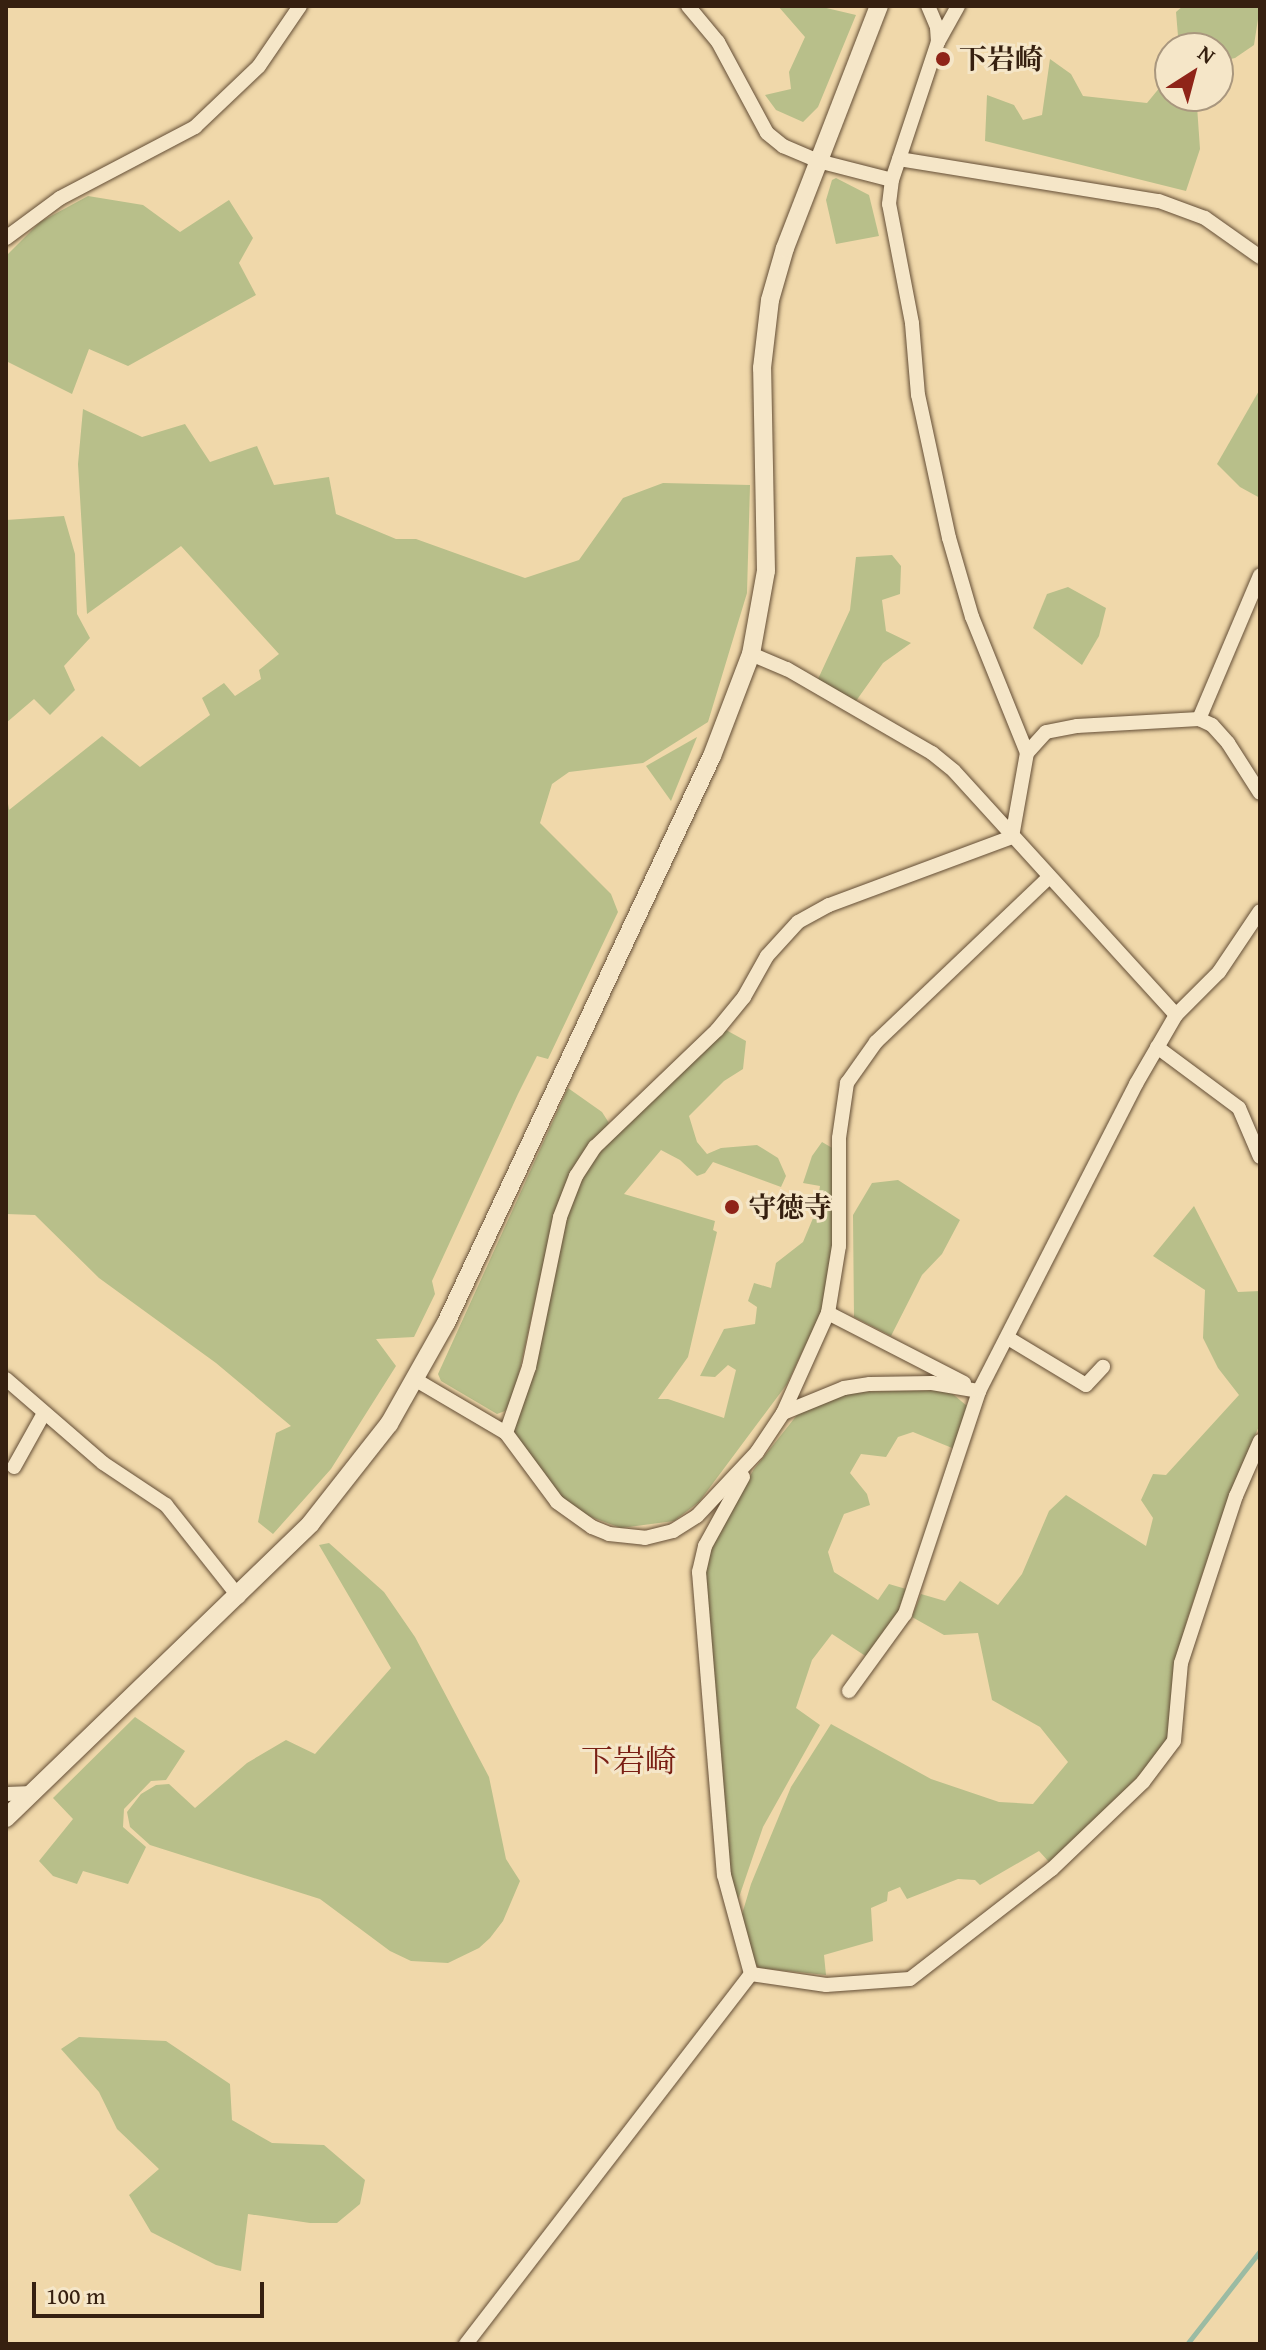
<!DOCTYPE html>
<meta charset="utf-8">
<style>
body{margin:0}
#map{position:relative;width:1266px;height:2350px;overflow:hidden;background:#f0d8aa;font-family:"Gentium Book Plus","Noto Serif JP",serif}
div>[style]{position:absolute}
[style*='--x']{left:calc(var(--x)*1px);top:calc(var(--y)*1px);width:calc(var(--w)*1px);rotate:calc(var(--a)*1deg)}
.green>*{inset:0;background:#b8bf8a}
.stream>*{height:5px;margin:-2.5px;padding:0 2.5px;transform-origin:2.5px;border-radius:2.5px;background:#9bbba3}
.roads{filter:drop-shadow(0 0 2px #644e36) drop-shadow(0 0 2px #644e36)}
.minor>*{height:14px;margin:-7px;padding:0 7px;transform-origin:7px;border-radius:7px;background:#f5e6c8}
.tertiary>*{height:18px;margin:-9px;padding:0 9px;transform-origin:9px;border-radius:9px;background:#f5e6c8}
.dots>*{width:22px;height:22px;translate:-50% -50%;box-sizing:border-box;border:4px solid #f5e6c8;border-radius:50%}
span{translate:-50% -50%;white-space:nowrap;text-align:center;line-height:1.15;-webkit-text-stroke:6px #f5e6c8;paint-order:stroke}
.poi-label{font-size:28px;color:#362010;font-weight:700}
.left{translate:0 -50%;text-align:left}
.quarter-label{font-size:32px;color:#7a1f14}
.frame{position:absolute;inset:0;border:8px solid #362010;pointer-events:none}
.north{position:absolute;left:1154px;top:32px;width:80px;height:80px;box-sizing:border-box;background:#f5e6c8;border:2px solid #a9977e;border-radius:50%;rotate:36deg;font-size:22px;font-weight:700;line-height:32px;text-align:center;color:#362010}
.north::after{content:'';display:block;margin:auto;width:28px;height:36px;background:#8f2418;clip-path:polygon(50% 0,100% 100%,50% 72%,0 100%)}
.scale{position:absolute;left:32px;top:2282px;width:232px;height:36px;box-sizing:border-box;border:4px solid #362010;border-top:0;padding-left:10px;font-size:24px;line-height:28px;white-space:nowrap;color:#362010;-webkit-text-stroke:6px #f5e6c8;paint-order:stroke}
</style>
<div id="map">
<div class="green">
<i style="clip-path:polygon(778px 6px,818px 6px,856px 15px,818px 107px,803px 122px,776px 110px,765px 95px,791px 89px,789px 72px,805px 37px)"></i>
<i style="clip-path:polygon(1183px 6px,1260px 6px,1254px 45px,1235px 58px,1218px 62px,1218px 48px,1179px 48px,1176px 12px)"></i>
<i style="clip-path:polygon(1050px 59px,1071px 74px,1083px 96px,1147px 103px,1170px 75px,1170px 96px,1202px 96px,1197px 106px,1200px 149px,1186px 191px,985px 141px,987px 95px,1014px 105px,1023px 120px,1042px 115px)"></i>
<i style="clip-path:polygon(836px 178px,869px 195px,879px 236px,836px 244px,826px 200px,832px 180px)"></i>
<i style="clip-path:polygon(88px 196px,143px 205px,180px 232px,229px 200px,253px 238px,239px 263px,256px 295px,128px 366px,89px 349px,72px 394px,6px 361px,6px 256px,40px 222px)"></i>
<i style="clip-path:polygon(1260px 389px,1260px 498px,1240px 487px,1217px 464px)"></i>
<i style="clip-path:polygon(83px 409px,142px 437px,185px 424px,210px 462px,257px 446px,274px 485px,329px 477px,336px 514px,396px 539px,416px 539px,525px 578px,579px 560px,623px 498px,663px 483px,750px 485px,747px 593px,708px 722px,643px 763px,569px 772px,552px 784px,540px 823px,611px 894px,618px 912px,548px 1059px,537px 1056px,518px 1094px,432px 1281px,435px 1294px,414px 1337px,376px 1339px,396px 1366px,331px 1469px,273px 1534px,258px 1522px,276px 1433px,291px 1426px,216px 1363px,99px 1278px,35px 1215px,6px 1214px,6px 791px,9px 810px,102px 736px,140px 767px,210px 715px,202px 698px,224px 683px,235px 696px,261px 679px,259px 670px,279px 654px,181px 546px,87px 614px,78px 464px)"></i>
<i style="clip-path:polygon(64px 516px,75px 554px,77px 614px,90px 638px,64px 666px,75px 690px,50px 715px,34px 699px,6px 723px,6px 520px)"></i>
<i style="clip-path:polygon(892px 555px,901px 566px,900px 594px,882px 600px,886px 631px,911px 643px,883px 663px,856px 701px,818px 679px,850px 610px,856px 557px)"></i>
<i style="clip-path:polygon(1068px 587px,1106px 608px,1099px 636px,1082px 665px,1033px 628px,1047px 594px)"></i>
<i style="clip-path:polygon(697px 737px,671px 801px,646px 766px)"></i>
<i style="clip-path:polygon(726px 1030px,746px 1041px,743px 1069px,724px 1081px,689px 1116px,697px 1142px,707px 1154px,721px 1148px,757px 1145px,778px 1158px,786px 1176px,781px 1187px,713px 1162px,705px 1173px,697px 1176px,680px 1160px,661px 1150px,624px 1194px,715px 1221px,713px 1230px,717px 1232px,688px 1357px,658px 1399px,668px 1399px,724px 1418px,736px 1370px,728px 1365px,715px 1377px,700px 1376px,724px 1329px,755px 1324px,757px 1307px,748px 1301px,754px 1283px,771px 1288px,776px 1263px,803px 1242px,816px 1211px,820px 1186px,803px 1183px,812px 1156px,822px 1142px,834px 1149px,833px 1246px,822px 1310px,787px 1384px,699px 1502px,674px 1521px,621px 1528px,580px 1513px,559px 1494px,513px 1432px,537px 1361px,568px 1211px,582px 1179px,598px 1153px,630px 1119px)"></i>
<i style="clip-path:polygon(568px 1088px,602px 1112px,609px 1123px,566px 1183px,555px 1211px,513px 1400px,505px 1411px,497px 1414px,441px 1381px,438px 1374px)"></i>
<i style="clip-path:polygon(898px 1180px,960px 1220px,942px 1254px,922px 1275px,891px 1336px,854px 1317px,853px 1215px,872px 1183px)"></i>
<i style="clip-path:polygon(1194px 1206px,1238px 1292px,1260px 1291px,1260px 1424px,1229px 1495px,1187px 1620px,1174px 1669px,1168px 1742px,1126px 1790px,1049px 1862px,1039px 1851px,980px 1885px,975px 1880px,958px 1879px,907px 1899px,900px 1887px,888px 1892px,887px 1901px,871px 1908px,873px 1941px,824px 1955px,826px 1975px,760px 1968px,755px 1964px,740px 1921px,751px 1884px,791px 1787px,831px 1724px,931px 1779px,999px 1802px,1033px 1804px,1068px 1762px,1040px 1727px,992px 1700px,978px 1633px,944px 1635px,912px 1617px,921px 1594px,945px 1601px,960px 1581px,998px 1605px,1022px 1574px,1049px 1511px,1066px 1495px,1146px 1546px,1153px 1518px,1141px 1500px,1153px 1474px,1166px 1475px,1239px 1395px,1218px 1368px,1203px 1338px,1205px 1290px,1153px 1256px)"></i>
<i style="clip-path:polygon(948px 1390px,967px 1406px,957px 1450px,913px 1432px,898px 1437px,886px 1457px,861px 1454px,850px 1473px,867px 1494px,870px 1505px,844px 1514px,828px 1552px,834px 1572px,878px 1600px,889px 1584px,906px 1589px,900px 1612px,867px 1657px,832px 1634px,812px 1660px,796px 1708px,820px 1725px,763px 1827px,736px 1906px,730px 1877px,705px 1576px,713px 1541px,754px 1469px,801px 1410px,846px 1392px)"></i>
<i style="clip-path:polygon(329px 1543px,384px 1592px,415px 1637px,489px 1777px,506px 1859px,520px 1881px,503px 1921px,490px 1938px,479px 1948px,448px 1963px,411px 1961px,390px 1951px,320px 1899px,150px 1845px,130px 1827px,127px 1812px,141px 1794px,156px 1785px,169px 1784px,195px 1808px,247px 1763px,286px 1740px,315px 1754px,391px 1668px,319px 1545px)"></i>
<i style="clip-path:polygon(135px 1717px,185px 1751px,166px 1780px,151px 1781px,124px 1809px,123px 1827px,146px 1847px,128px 1884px,83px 1871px,77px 1884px,53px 1876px,39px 1861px,73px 1819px,53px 1798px)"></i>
<i style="clip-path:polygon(79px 2037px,166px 2041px,230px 2084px,232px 2120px,272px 2143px,324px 2145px,365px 2180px,360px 2204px,337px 2223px,310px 2223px,248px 2214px,241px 2271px,216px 2265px,151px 2232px,129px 2195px,159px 2169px,117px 2129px,99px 2092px,61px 2049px)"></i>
</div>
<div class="stream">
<i style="--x:1187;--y:2344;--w:118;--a:-51.9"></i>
</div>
<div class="roads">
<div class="minor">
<i style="--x:688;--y:6;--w:47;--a:50.2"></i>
<i style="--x:718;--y:42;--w:103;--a:61.7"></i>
<i style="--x:767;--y:133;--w:21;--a:39"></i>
<i style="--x:783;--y:146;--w:38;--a:23"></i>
<i style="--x:818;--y:161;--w:76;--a:14.4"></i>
<i style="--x:938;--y:42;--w:41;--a:-60.9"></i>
<i style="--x:899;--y:159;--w:263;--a:9.2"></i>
<i style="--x:1159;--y:201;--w:49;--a:20.3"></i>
<i style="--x:1205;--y:218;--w:67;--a:35.3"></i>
<i style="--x:6;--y:238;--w:67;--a:-36.5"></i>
<i style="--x:60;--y:198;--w:153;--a:-27.7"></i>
<i style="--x:195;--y:127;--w:88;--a:-43.6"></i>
<i style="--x:259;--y:66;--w:73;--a:-55.7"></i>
<i style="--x:751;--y:654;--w:39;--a:23"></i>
<i style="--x:787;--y:669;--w:168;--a:30.1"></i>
<i style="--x:932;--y:753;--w:28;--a:39"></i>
<i style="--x:954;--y:771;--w:330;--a:47.7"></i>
<i style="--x:1199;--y:719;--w:156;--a:-67"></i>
<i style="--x:1027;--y:753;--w:28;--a:-48"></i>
<i style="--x:1046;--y:732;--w:32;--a:-11"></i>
<i style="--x:1077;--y:726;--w:122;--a:-3.3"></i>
<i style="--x:1199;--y:719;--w:14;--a:25"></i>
<i style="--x:1212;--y:725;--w:24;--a:48"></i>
<i style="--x:1228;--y:743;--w:59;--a:57.4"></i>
<i style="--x:1157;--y:1047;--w:102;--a:36.6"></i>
<i style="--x:1239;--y:1108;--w:53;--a:66.8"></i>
<i style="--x:828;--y:1313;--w:153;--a:27.2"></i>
<i style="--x:1008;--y:1338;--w:91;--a:31.1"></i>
<i style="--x:1086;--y:1385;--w:25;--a:-47"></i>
<i style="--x:6;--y:1379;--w:128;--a:40.9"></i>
<i style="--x:103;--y:1463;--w:76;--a:33.7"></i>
<i style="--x:166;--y:1505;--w:117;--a:51.6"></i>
<i style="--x:416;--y:1380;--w:104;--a:30.5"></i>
<i style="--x:506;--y:1433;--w:86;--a:53.5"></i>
<i style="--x:557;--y:1502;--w:43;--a:35.5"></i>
<i style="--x:592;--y:1527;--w:18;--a:22"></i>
<i style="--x:609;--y:1534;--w:36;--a:6"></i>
<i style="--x:645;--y:1538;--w:29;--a:-14"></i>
<i style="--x:673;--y:1531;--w:28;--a:-32"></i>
<i style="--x:697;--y:1516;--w:88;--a:-46.8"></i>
<i style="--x:757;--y:1452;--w:47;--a:-56.3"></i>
<i style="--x:783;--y:1413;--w:110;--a:-65.8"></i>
<i style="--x:828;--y:1313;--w:68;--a:-80.7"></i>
<i style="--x:839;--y:1246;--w:108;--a:-90"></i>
<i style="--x:839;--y:1138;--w:56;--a:-81.7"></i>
<i style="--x:847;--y:1083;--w:50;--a:-54.7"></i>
<i style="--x:876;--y:1042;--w:238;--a:-43.6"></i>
<i style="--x:783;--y:1413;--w:66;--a:-22.3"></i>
<i style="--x:844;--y:1388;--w:26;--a:-9"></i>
<i style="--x:870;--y:1384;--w:62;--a:-0.9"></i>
<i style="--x:932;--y:1383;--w:48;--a:9.7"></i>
<i style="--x:506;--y:1433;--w:70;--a:-70.8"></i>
<i style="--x:529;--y:1367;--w:153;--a:-78.3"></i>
<i style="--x:560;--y:1217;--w:44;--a:-68.7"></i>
<i style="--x:576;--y:1176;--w:35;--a:-57"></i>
<i style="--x:595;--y:1147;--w:169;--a:-43.8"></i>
<i style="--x:717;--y:1030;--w:43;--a:-50.7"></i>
<i style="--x:744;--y:997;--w:47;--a:-60.7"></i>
<i style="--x:767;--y:956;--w:46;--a:-47.6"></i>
<i style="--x:798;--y:922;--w:35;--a:-29"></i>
<i style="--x:829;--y:905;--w:195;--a:-20.4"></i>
<i style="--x:1012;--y:837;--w:85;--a:-79.9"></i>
<i style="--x:1027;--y:753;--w:147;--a:-112"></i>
<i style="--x:972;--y:617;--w:82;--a:-106.2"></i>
<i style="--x:949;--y:538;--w:146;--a:-102.2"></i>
<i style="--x:918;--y:395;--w:72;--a:-94.8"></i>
<i style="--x:912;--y:323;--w:121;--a:-100.9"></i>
<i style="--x:889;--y:204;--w:24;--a:-83"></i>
<i style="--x:892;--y:180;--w:145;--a:-71.6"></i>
<i style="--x:938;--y:42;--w:15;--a:-94"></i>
<i style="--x:937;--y:27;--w:23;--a:-113"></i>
<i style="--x:14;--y:1467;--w:62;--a:-60.9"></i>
<i style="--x:743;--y:1477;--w:79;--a:118.8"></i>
<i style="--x:705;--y:1546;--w:27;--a:103"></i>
<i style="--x:699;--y:1572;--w:304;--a:85.3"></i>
<i style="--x:724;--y:1875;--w:103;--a:74.7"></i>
<i style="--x:849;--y:1691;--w:95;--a:-54"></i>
<i style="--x:905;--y:1614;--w:235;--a:-71.6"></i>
<i style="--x:979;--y:1391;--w:345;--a:-62.9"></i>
<i style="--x:1136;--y:1084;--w:80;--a:-59.9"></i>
<i style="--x:1176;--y:1015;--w:61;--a:-45"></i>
<i style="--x:1219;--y:972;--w:73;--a:-56.1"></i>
<i style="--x:6;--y:1794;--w:27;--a:-2"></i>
<i style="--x:751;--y:1974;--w:76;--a:8.3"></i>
<i style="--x:826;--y:1985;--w:84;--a:-4.1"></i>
<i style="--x:910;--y:1979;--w:180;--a:-37.8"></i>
<i style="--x:1052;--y:1869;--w:126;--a:-43.7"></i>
<i style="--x:1143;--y:1782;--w:51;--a:-52.9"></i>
<i style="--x:1174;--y:1741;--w:78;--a:-84.9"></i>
<i style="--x:1181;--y:1663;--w:176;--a:-71.8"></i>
<i style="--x:1236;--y:1496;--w:60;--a:-66.4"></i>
<i style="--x:466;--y:2344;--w:467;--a:-52.4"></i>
</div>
<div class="tertiary">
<i style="--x:6;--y:1818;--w:424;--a:-44"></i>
<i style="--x:311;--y:1523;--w:126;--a:-51.8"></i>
<i style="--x:389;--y:1424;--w:116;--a:-60.6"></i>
<i style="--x:446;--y:1323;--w:626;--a:-64.87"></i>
<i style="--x:712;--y:756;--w:109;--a:-69.1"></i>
<i style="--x:751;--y:654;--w:84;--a:-79.8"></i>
<i style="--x:766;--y:571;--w:203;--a:-91.1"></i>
<i style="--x:762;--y:368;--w:68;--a:-83.3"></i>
<i style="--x:770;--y:300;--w:54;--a:-73.9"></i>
<i style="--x:785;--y:248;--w:260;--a:-68.8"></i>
</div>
</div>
<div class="dots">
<i style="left:943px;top:59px;background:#8f2418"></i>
<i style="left:732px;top:1207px;background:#8f2418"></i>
</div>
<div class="poi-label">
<span class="left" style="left:959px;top:59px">下岩崎</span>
<span class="left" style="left:748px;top:1207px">守徳寺</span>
</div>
<div class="quarter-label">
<span style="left:629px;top:1761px">下岩崎</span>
</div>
<div class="frame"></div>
<div class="north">N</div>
<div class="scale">100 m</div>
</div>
